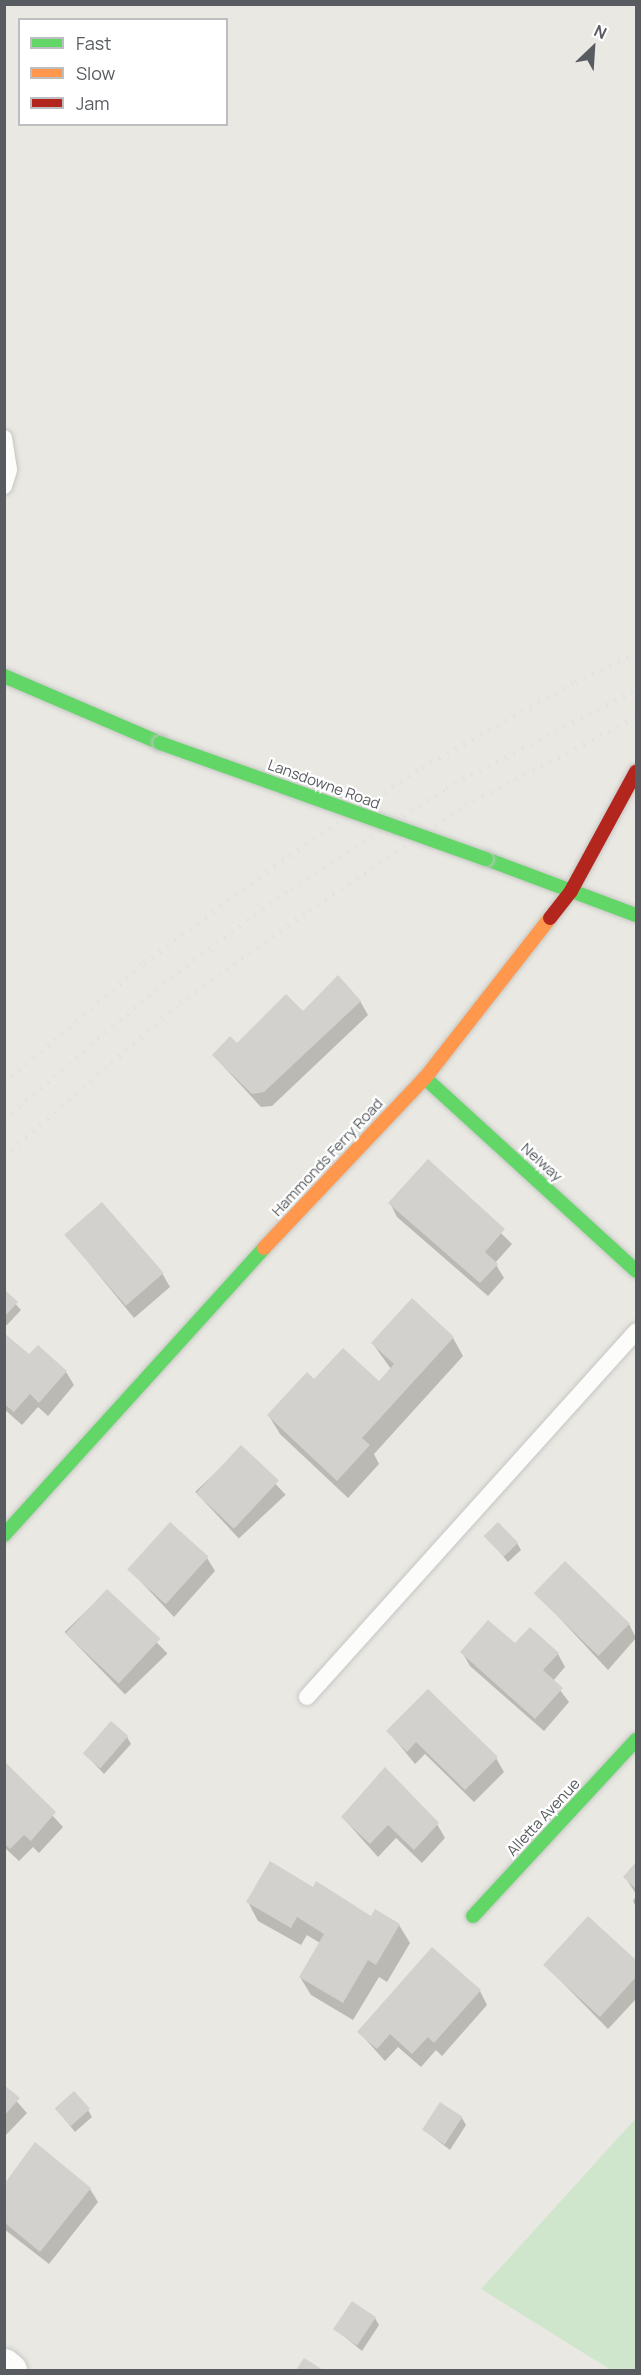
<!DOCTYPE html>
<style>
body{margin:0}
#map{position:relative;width:641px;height:2375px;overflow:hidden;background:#e9e8e2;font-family:Manrope,sans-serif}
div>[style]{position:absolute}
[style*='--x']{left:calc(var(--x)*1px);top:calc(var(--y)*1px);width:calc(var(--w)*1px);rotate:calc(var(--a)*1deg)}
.green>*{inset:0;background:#cfe6cd}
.shadow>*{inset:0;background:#0003;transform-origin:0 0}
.building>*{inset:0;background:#d2d1cd;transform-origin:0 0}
.roads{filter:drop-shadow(0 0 2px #c5c6c4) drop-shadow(0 0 2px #c5c6c4)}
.lane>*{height:16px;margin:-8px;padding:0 8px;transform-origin:8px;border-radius:8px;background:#fcfcfb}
.street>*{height:33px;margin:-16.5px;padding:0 16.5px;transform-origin:16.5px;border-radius:16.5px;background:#fcfcfb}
.fast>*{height:14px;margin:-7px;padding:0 7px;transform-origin:7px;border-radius:7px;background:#63d668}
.slow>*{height:14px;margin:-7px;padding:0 7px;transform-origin:7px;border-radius:7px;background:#ff974d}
.jam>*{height:14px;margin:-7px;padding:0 7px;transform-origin:7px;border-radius:7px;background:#b3261e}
.rail>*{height:4.5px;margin-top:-2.25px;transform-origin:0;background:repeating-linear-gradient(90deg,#e2e2e1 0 1.5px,transparent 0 9.5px)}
.bridges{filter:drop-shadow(0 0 2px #c5c6c4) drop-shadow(0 0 2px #c5c6c4)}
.fast-bridge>*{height:14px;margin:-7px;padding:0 7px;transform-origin:7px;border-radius:7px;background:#63d668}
span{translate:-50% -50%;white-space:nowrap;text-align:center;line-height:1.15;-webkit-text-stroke:4.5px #fff;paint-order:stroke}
.street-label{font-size:15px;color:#585c61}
.frame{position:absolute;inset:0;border:6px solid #585c61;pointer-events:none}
.legend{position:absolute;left:18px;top:18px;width:210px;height:108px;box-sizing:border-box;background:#fff;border:2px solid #bcbec0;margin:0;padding:8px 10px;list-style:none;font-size:18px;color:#585c61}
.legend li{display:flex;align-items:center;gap:12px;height:30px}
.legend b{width:30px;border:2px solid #bcbec0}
.north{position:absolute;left:563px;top:18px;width:60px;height:60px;-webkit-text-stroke:4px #fff;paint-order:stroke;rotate:25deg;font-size:16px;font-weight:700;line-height:24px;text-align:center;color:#585c61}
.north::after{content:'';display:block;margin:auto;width:21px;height:27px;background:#585c61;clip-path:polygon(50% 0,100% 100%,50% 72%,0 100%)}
</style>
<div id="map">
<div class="green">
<i style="clip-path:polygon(636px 2118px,636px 2370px,611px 2370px,481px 2289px)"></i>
</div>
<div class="shadow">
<i style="clip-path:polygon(360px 1001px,368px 1015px,272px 1106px,261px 1107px,213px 1055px,303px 1013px)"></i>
<i style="clip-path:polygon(428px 1161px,512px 1244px,495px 1263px,504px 1278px,488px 1296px,397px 1217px,390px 1203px)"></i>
<i style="clip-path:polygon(66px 1235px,162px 1273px,170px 1287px,134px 1318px)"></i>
<i style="clip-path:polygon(4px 1291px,21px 1310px,7px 1325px,4px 1324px)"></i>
<i style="clip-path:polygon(4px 1335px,29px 1356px,66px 1372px,74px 1385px,48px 1416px,38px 1407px,22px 1425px,4px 1409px)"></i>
<i style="clip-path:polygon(453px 1338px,463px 1356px,374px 1454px,379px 1464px,348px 1498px,280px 1434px,269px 1416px,315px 1381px,379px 1383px,391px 1369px,373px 1344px)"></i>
<i style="left:242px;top:1448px;width:64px;height:64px;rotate:47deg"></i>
<i style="clip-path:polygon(486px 1536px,517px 1543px,521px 1550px,508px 1562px)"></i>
<i style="clip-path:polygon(207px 1558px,215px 1571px,174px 1617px,129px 1569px)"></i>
<i style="left:107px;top:1591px;width:87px;height:59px;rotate:46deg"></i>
<i style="clip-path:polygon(538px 1595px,629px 1624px,636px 1638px,608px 1670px)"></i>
<i style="clip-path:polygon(515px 1645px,558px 1654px,565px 1667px,553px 1681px,569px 1702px,544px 1731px,470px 1666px,462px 1652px)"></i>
<i style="clip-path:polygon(388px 1731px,496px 1758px,504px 1772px,474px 1802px,425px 1754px,415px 1764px)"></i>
<i style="clip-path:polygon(127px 1737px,131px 1744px,104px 1774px,84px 1753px)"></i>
<i style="clip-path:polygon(4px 1763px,63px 1827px,39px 1853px,33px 1847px,19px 1861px,4px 1847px)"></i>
<i style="clip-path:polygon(343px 1818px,437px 1824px,445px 1838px,422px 1863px,396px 1838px,378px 1857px)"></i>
<i style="clip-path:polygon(636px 1864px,636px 1894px,625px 1877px)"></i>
<i style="clip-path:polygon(313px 1889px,371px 1918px,399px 1925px,410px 1943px,387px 1982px,379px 1977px,353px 2020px,311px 1995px,300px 1977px,320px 1943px,307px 1935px,301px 1945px,258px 1921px,248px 1902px)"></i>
<i style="clip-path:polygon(636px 1896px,636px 1907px,633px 1901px)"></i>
<i style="clip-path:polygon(588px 1918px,636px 1962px,636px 1999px,608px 2029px,545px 1965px)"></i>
<i style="clip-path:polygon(480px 1991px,487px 2005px,442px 2056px,436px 2050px,421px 2067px,398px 2047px,385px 2061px,359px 2032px)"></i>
<i style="clip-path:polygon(4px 2087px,27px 2113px,4px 2137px)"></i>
<i style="clip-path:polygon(56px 2108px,88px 2110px,92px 2117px,75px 2132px)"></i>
<i style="clip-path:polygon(462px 2118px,466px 2125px,450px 2150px,424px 2130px)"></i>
<i style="clip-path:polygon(35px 2144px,90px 2189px,98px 2202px,49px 2264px,4px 2229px,4px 2186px)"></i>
<i style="clip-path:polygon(375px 2318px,379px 2325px,362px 2351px,335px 2329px)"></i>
</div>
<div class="building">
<i style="clip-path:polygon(338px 975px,361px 1001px,264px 1092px,252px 1094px,212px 1055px,230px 1036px,237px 1043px,286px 994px,303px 1011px)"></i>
<i style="clip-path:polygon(428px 1159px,505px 1229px,485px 1252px,498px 1264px,480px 1283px,388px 1203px)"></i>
<i style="left:102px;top:1202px;width:94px;height:50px;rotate:49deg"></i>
<i style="clip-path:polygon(4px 1289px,18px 1302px,4px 1317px)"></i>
<i style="clip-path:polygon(412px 1298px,454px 1337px,362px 1438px,370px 1445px,337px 1481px,267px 1415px,307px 1372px,314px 1379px,343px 1348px,379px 1381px,394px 1364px,371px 1343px)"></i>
<i style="clip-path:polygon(4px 1333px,29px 1354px,38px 1345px,67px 1371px,39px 1403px,30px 1394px,14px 1412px,4px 1404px)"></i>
<i style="left:241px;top:1445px;width:52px;height:66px;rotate:43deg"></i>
<i style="left:170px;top:1522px;width:52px;height:64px;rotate:42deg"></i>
<i style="left:498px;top:1522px;width:29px;height:20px;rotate:46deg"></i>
<i style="left:565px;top:1561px;width:90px;height:45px;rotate:44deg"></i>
<i style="left:107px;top:1589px;width:73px;height:61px;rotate:43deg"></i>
<i style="clip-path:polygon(488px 1620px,515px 1643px,530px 1627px,559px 1653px,543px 1670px,563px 1688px,535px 1719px,460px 1652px)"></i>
<i style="clip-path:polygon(428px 1689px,498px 1757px,465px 1790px,416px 1742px,407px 1752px,386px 1731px)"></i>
<i style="left:111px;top:1721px;width:23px;height:43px;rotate:41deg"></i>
<i style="clip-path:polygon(4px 1761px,56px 1812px,31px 1841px,24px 1835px,10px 1849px,4px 1843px)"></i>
<i style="clip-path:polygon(385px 1767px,439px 1823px,414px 1850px,388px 1825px,370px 1844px,341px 1817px)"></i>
<i style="clip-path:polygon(270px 1861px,313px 1887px,316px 1881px,371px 1916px,375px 1909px,400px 1924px,376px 1965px,368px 1960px,343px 2003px,299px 1977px,324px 1934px,297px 1917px,291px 1928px,246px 1902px)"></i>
<i style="clip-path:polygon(636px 1862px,636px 1889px,623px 1877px)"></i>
<i style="clip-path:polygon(588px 1916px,636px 1960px,636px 1977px,600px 2017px,543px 1965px)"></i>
<i style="clip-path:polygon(432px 1947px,481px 1990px,434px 2043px,428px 2037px,412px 2054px,390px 2034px,377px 2049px,357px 2032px)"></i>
<i style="clip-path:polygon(4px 2085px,20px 2098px,4px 2116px)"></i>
<i style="left:74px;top:2091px;width:24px;height:26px;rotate:48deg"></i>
<i style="left:440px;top:2102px;width:27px;height:33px;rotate:33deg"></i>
<i style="clip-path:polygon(35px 2142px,91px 2188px,40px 2252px,5px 2223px,5px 2183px)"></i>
<i style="left:352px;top:2301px;width:29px;height:34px;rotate:34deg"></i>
<i style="clip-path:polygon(304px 2358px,323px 2370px,296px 2370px)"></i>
</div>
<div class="roads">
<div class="lane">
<i style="--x:4;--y:438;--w:32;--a:81"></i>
<i style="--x:9;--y:470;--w:17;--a:107"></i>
<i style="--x:307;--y:1697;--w:492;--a:-48"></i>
</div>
<div class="street">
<i style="--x:4;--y:2365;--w:8;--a:40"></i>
</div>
<div class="fast">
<i style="--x:4;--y:676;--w:170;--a:23.2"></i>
<i style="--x:486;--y:859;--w:160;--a:20.5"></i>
<i style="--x:425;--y:1078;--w:286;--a:42.4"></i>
<i style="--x:4;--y:1535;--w:387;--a:-47.8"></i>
<i style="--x:473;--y:1916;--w:240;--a:-47.2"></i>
</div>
<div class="slow">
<i style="--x:264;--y:1248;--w:234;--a:-46.6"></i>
<i style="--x:425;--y:1078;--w:203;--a:-52"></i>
</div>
<div class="jam">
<i style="--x:550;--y:918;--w:34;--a:-52"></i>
<i style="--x:571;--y:891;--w:136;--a:-61.4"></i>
</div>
</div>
<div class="rail">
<i style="--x:4;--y:1083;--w:184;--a:-40.6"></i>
<i style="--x:144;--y:963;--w:162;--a:-36.7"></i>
<i style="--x:274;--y:866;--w:178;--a:-33.8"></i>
<i style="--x:422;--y:767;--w:175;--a:-29.1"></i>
<i style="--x:575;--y:682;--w:67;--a:-24.7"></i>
<i style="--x:4;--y:1119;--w:209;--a:-40.5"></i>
<i style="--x:163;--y:983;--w:159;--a:-36.6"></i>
<i style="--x:291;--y:888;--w:184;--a:-32.8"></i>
<i style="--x:446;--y:788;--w:214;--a:-27.5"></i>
<i style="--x:4;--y:1156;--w:233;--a:-41"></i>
<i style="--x:180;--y:1003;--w:159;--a:-35.8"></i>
<i style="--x:309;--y:910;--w:188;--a:-33.9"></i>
<i style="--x:465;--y:805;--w:192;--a:-27.2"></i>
</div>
<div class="bridges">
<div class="fast-bridge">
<i style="--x:160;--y:743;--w:346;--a:19.6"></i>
</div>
</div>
<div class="street-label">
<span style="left:324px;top:784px;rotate:20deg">Lansdowne Road</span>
<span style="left:327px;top:1157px;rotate:-47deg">Hammonds Ferry Road</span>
<span style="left:542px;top:1162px;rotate:42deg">Nelway</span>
<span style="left:543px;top:1817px;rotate:-47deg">Alletta Avenue</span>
</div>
<div class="frame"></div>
<ul class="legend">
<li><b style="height:8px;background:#63d668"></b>Fast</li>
<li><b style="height:8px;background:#ff974d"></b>Slow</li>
<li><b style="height:8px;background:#b3261e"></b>Jam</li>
</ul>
<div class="north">N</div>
</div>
